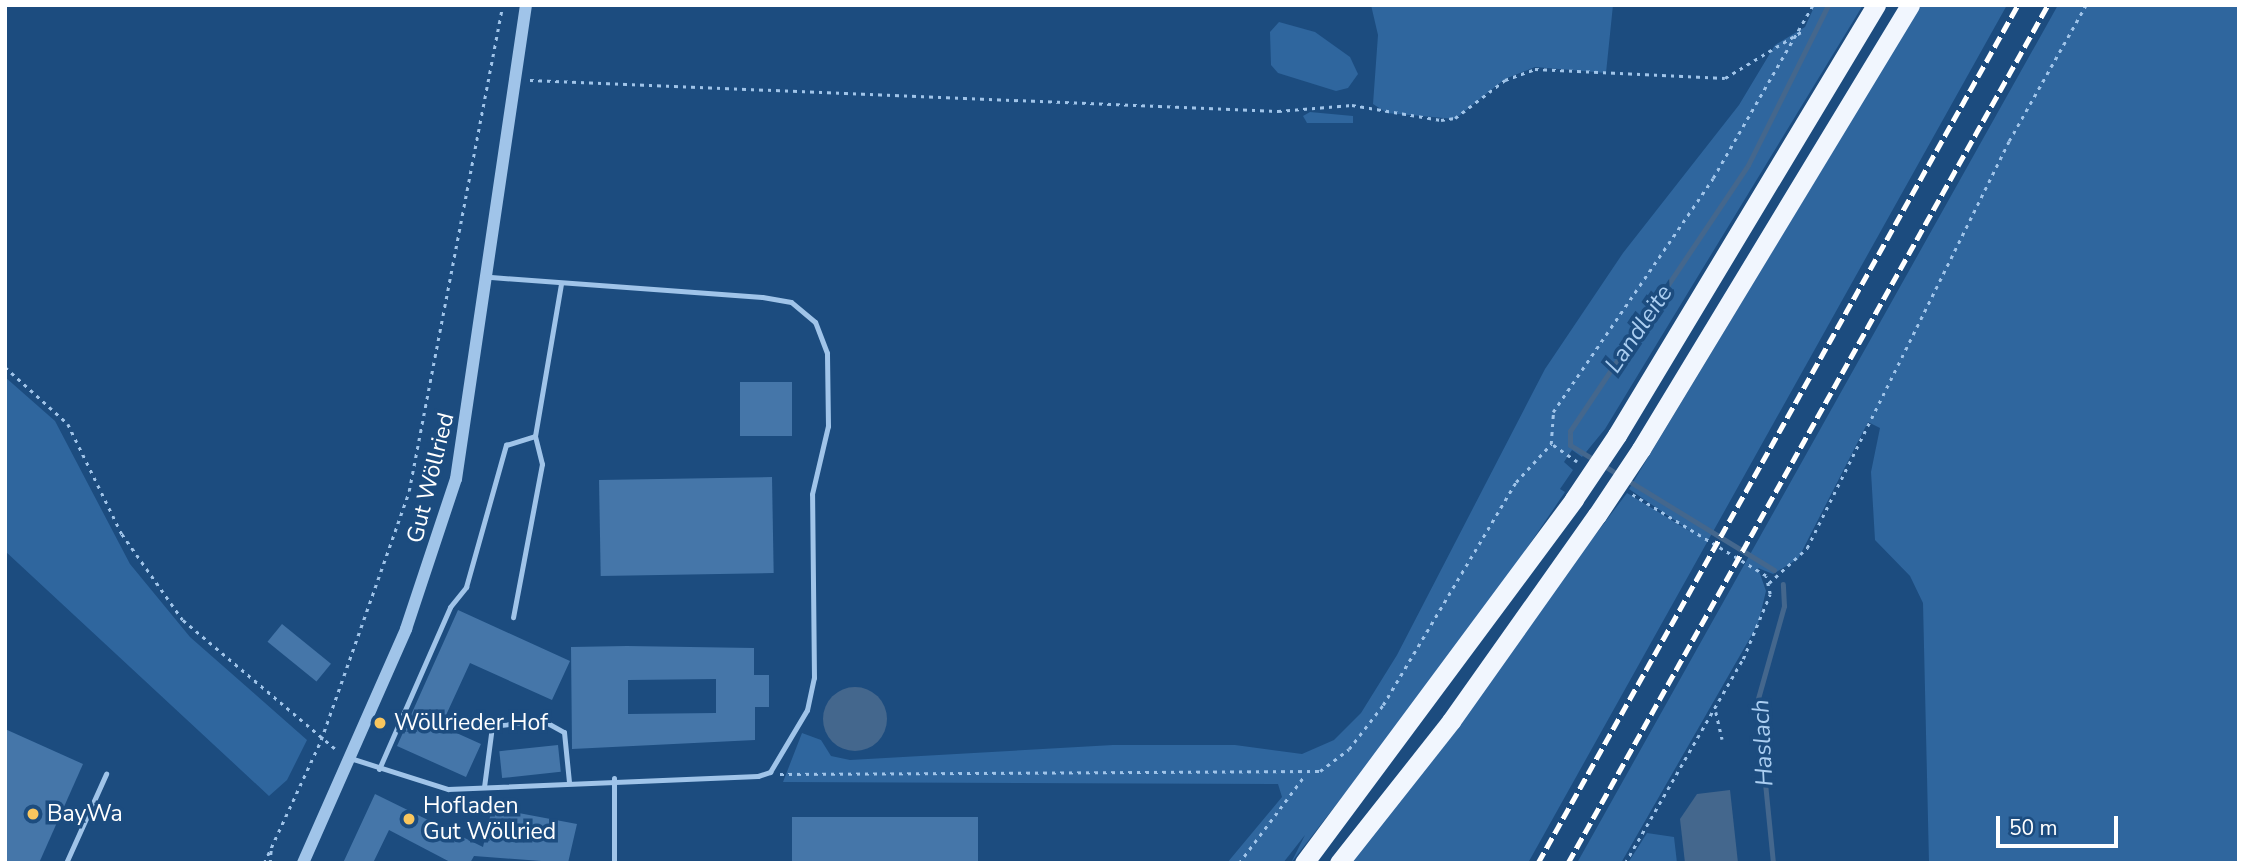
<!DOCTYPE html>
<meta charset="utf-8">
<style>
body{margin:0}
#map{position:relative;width:2244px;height:868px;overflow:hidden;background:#1c4c7f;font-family:"Nunito Sans",sans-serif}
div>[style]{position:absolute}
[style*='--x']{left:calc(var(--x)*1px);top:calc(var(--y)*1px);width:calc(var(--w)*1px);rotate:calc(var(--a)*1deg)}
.green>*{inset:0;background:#2f669e}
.water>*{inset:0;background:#44678d}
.round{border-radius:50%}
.stream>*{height:5px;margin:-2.5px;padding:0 2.5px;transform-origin:2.5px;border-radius:2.5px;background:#44678d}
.building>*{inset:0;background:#4576a9;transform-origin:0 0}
.path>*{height:2.5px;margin-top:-1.25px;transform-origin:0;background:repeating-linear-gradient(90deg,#a0c4e9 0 3.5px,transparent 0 8.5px)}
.service>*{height:5px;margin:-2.5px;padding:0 2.5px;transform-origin:2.5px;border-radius:2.5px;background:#a0c4e9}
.tertiary>*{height:12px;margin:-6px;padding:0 6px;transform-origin:6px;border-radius:6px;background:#a0c4e9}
.trunk>*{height:19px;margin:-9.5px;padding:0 9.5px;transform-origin:9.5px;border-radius:9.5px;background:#f1f6fe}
.rail>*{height:5px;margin-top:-2.5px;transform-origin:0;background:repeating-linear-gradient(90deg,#fff 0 12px,transparent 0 17px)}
.trunk-bridge>*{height:19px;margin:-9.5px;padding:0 9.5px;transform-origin:9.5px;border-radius:9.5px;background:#f1f6fe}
.dots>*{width:19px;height:19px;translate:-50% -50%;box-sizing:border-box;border:4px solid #1c4c7f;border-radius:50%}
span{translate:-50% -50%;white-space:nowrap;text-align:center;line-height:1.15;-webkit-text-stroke:7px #1c4c7f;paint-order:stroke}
.street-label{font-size:23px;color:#fff}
.poi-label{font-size:23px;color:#fff}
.left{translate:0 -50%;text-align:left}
.water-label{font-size:24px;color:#abcef1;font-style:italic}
.frame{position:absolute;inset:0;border:7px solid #fff;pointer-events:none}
.scale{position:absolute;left:1996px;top:816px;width:122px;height:32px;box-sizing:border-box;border:4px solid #fff;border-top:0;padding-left:9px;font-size:21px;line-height:24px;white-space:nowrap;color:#fff;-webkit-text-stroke:5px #1c4c7f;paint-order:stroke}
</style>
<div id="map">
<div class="green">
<i style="clip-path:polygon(1371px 5px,1613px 5px,1606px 73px,1535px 67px,1505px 79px,1455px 119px,1387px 113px,1373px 104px,1378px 35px)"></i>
<i style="clip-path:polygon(1815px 5px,1863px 5px,1605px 429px,1582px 457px,1572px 450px,1564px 462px,1573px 470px,1560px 489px,1565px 492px,1473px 628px,1291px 863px,1305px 835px,1283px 863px,1227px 863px,1282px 797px,1278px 784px,783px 782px,802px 733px,821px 740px,831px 756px,850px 760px,1113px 745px,1235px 745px,1302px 754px,1334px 740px,1361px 713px,1397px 655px,1545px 369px,1623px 253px,1739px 105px,1775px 45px,1805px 27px)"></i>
<i style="clip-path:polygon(1921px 5px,2007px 5px,1528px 863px,1347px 863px,1627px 493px,1693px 533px,1629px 489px)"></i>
<i style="clip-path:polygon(2058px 5px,2239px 5px,2239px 863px,1929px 863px,1923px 603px,1910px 576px,1875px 540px,1871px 472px,1880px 428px,1868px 422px,1798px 559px,1773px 574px,1758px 568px,1766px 591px,1758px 624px,1621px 863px,1577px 863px)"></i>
<i style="clip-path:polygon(1279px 22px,1315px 32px,1350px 57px,1358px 74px,1348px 88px,1336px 91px,1278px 73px,1271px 65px,1270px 32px)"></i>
<i style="clip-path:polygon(1310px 112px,1353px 116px,1353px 123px,1307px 123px,1303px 116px)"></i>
<i style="clip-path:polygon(5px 377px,55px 421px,130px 564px,190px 637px,307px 740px,287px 780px,269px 796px,5px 551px)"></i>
<i style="clip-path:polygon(1647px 833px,1674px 837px,1677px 863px,1628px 863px)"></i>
</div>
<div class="water">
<i class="round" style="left:823px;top:687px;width:64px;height:64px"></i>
<i style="clip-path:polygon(1730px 790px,1738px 863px,1685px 863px,1680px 819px,1697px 794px)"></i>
</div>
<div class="stream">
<i style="--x:1774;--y:570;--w:239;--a:-148.5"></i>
<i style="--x:1570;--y:445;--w:14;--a:-90"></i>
<i style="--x:1570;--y:431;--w:320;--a:-56.2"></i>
<i style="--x:1748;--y:165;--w:179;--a:-63.4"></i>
<i style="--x:1773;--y:863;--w:162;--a:-95.7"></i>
<i style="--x:1757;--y:702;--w:100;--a:-74.3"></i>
<i style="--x:1784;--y:606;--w:22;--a:-93"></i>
</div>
<div class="building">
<i style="left:740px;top:382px;width:52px;height:54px"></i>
<i style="left:772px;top:477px;width:96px;height:173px;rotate:89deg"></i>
<i style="clip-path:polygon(458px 610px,570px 661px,552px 700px,470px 663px,441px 726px,481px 744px,466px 777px,397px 746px)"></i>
<i style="left:282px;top:624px;width:63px;height:23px;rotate:39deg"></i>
<i style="clip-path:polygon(evenodd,627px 646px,754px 648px,754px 675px,769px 675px,769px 707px,755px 707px,755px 740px,572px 749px,571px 647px,627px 646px,716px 679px,716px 713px,628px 714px,628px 680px,716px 679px)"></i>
<i style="clip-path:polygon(5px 729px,83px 764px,39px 863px,5px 863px)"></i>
<i style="left:558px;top:745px;width:27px;height:59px;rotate:84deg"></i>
<i style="clip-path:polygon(375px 794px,483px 847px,492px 808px,577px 824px,568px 863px,474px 856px,470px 863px,452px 863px,389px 830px,373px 863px,343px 863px)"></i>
<i style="left:978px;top:817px;width:46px;height:186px;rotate:90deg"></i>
</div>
<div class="path">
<i style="--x:530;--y:80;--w:749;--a:2.37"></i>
<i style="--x:1278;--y:111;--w:74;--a:-4.6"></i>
<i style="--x:1352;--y:105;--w:90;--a:9.6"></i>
<i style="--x:1441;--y:120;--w:14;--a:-8"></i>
<i style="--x:1455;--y:118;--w:63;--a:-37.2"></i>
<i style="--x:1505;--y:80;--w:32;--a:-20"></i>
<i style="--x:1535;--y:69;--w:190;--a:2.7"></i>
<i style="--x:1725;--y:78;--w:89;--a:-31.2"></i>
<i style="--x:5;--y:367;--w:85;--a:42.1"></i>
<i style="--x:68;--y:424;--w:123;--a:63.9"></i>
<i style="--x:122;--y:534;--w:105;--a:54.7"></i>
<i style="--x:183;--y:620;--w:202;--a:40.2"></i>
<i style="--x:1577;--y:462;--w:32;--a:-145"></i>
<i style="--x:1551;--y:444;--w:32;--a:-86"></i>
<i style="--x:1553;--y:412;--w:283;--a:-55.6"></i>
<i style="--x:1713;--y:178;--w:200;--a:-60"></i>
<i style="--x:1769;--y:583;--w:52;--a:-42.6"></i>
<i style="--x:1807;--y:548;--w:454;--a:-63.6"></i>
<i style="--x:2009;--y:141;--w:156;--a:-60.5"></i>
<i style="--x:1716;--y:712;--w:28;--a:77"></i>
<i style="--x:780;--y:774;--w:540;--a:-0.32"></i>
<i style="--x:1320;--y:771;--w:36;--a:-37"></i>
<i style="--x:1349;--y:749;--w:56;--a:-52.3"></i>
<i style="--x:1383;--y:705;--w:260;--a:-59.2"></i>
<i style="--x:1516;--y:482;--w:52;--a:-47.4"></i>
<i style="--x:264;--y:863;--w:136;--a:-65.1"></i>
<i style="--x:321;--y:740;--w:264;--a:-70.5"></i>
<i style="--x:409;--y:491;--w:495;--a:-79.1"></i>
<i style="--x:270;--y:863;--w:14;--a:-86"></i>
<i style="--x:1239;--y:863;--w:110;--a:-53.1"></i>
<i style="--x:1625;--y:863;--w:236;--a:-60"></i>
<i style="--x:1743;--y:659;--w:70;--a:-67.4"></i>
<i style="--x:1770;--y:594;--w:18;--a:-103"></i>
<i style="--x:1766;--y:576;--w:158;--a:-148.7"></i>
</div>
<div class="service">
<i style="--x:535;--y:436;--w:154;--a:-80.3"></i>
<i style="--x:350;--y:758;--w:103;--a:17.6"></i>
<i style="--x:448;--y:789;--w:310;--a:-2.4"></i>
<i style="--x:758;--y:776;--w:13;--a:-18"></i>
<i style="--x:770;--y:772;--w:72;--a:-59.2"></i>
<i style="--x:807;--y:710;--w:33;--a:-78"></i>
<i style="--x:814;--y:678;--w:184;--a:-90.6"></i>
<i style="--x:812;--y:494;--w:70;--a:-76.8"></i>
<i style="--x:828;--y:426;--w:73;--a:-90.8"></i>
<i style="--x:827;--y:353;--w:33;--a:-111"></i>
<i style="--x:815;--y:322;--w:31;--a:-140"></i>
<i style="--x:791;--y:302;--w:29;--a:-170"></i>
<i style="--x:762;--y:297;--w:275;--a:-175.8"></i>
<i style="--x:379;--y:769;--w:177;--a:-66.3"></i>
<i style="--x:450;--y:607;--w:26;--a:-51"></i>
<i style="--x:466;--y:587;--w:148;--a:-74.3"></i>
<i style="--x:506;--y:445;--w:30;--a:-17"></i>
<i style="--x:535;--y:436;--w:29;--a:76"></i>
<i style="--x:542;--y:464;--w:156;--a:100.7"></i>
<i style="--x:614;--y:778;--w:85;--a:90"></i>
<i style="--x:484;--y:787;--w:62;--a:-82.5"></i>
<i style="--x:492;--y:726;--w:50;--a:-6.8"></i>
<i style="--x:542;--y:720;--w:25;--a:29"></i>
<i style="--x:564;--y:732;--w:50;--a:84.3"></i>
<i style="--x:66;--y:863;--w:98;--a:-65.8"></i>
</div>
<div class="tertiary">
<i style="--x:303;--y:863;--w:256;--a:-66.2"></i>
<i style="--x:406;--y:629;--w:158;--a:-71.6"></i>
<i style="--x:456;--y:479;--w:479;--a:-81.6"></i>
</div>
<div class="trunk">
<i style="--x:1617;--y:435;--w:502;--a:-58.94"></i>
<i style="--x:1641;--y:449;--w:519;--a:-58.79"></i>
<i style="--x:1304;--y:863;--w:453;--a:-53.4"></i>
<i style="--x:1339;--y:863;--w:181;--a:-51.7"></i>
<i style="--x:1451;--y:721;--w:252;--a:-54.7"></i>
</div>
<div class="rail">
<i style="--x:1538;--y:863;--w:983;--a:-60.78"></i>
<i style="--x:1568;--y:863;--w:983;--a:-60.78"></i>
</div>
<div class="trunk-bridge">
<i style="--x:1574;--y:499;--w:77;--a:-56.1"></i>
<i style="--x:1597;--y:515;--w:79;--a:-56.3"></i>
</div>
<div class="dots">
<i style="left:380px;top:723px;background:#f9c65e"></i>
<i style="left:33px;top:814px;background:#f9c65e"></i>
<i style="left:409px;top:819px;background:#f9c65e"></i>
</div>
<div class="street-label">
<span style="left:431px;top:478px;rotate:-76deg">Gut Wöllried</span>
</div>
<div class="poi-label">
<span class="left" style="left:394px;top:723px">Wöllrieder Hof</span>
<span class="left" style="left:423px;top:819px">Hofladen<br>Gut Wöllried</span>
<span class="left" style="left:47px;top:814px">BayWa</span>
</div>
<div class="water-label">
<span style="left:1639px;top:329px;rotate:-56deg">Landleite</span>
<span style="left:1763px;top:743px;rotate:-93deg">Haslach</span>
</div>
<div class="frame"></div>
<div class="scale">50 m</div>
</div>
